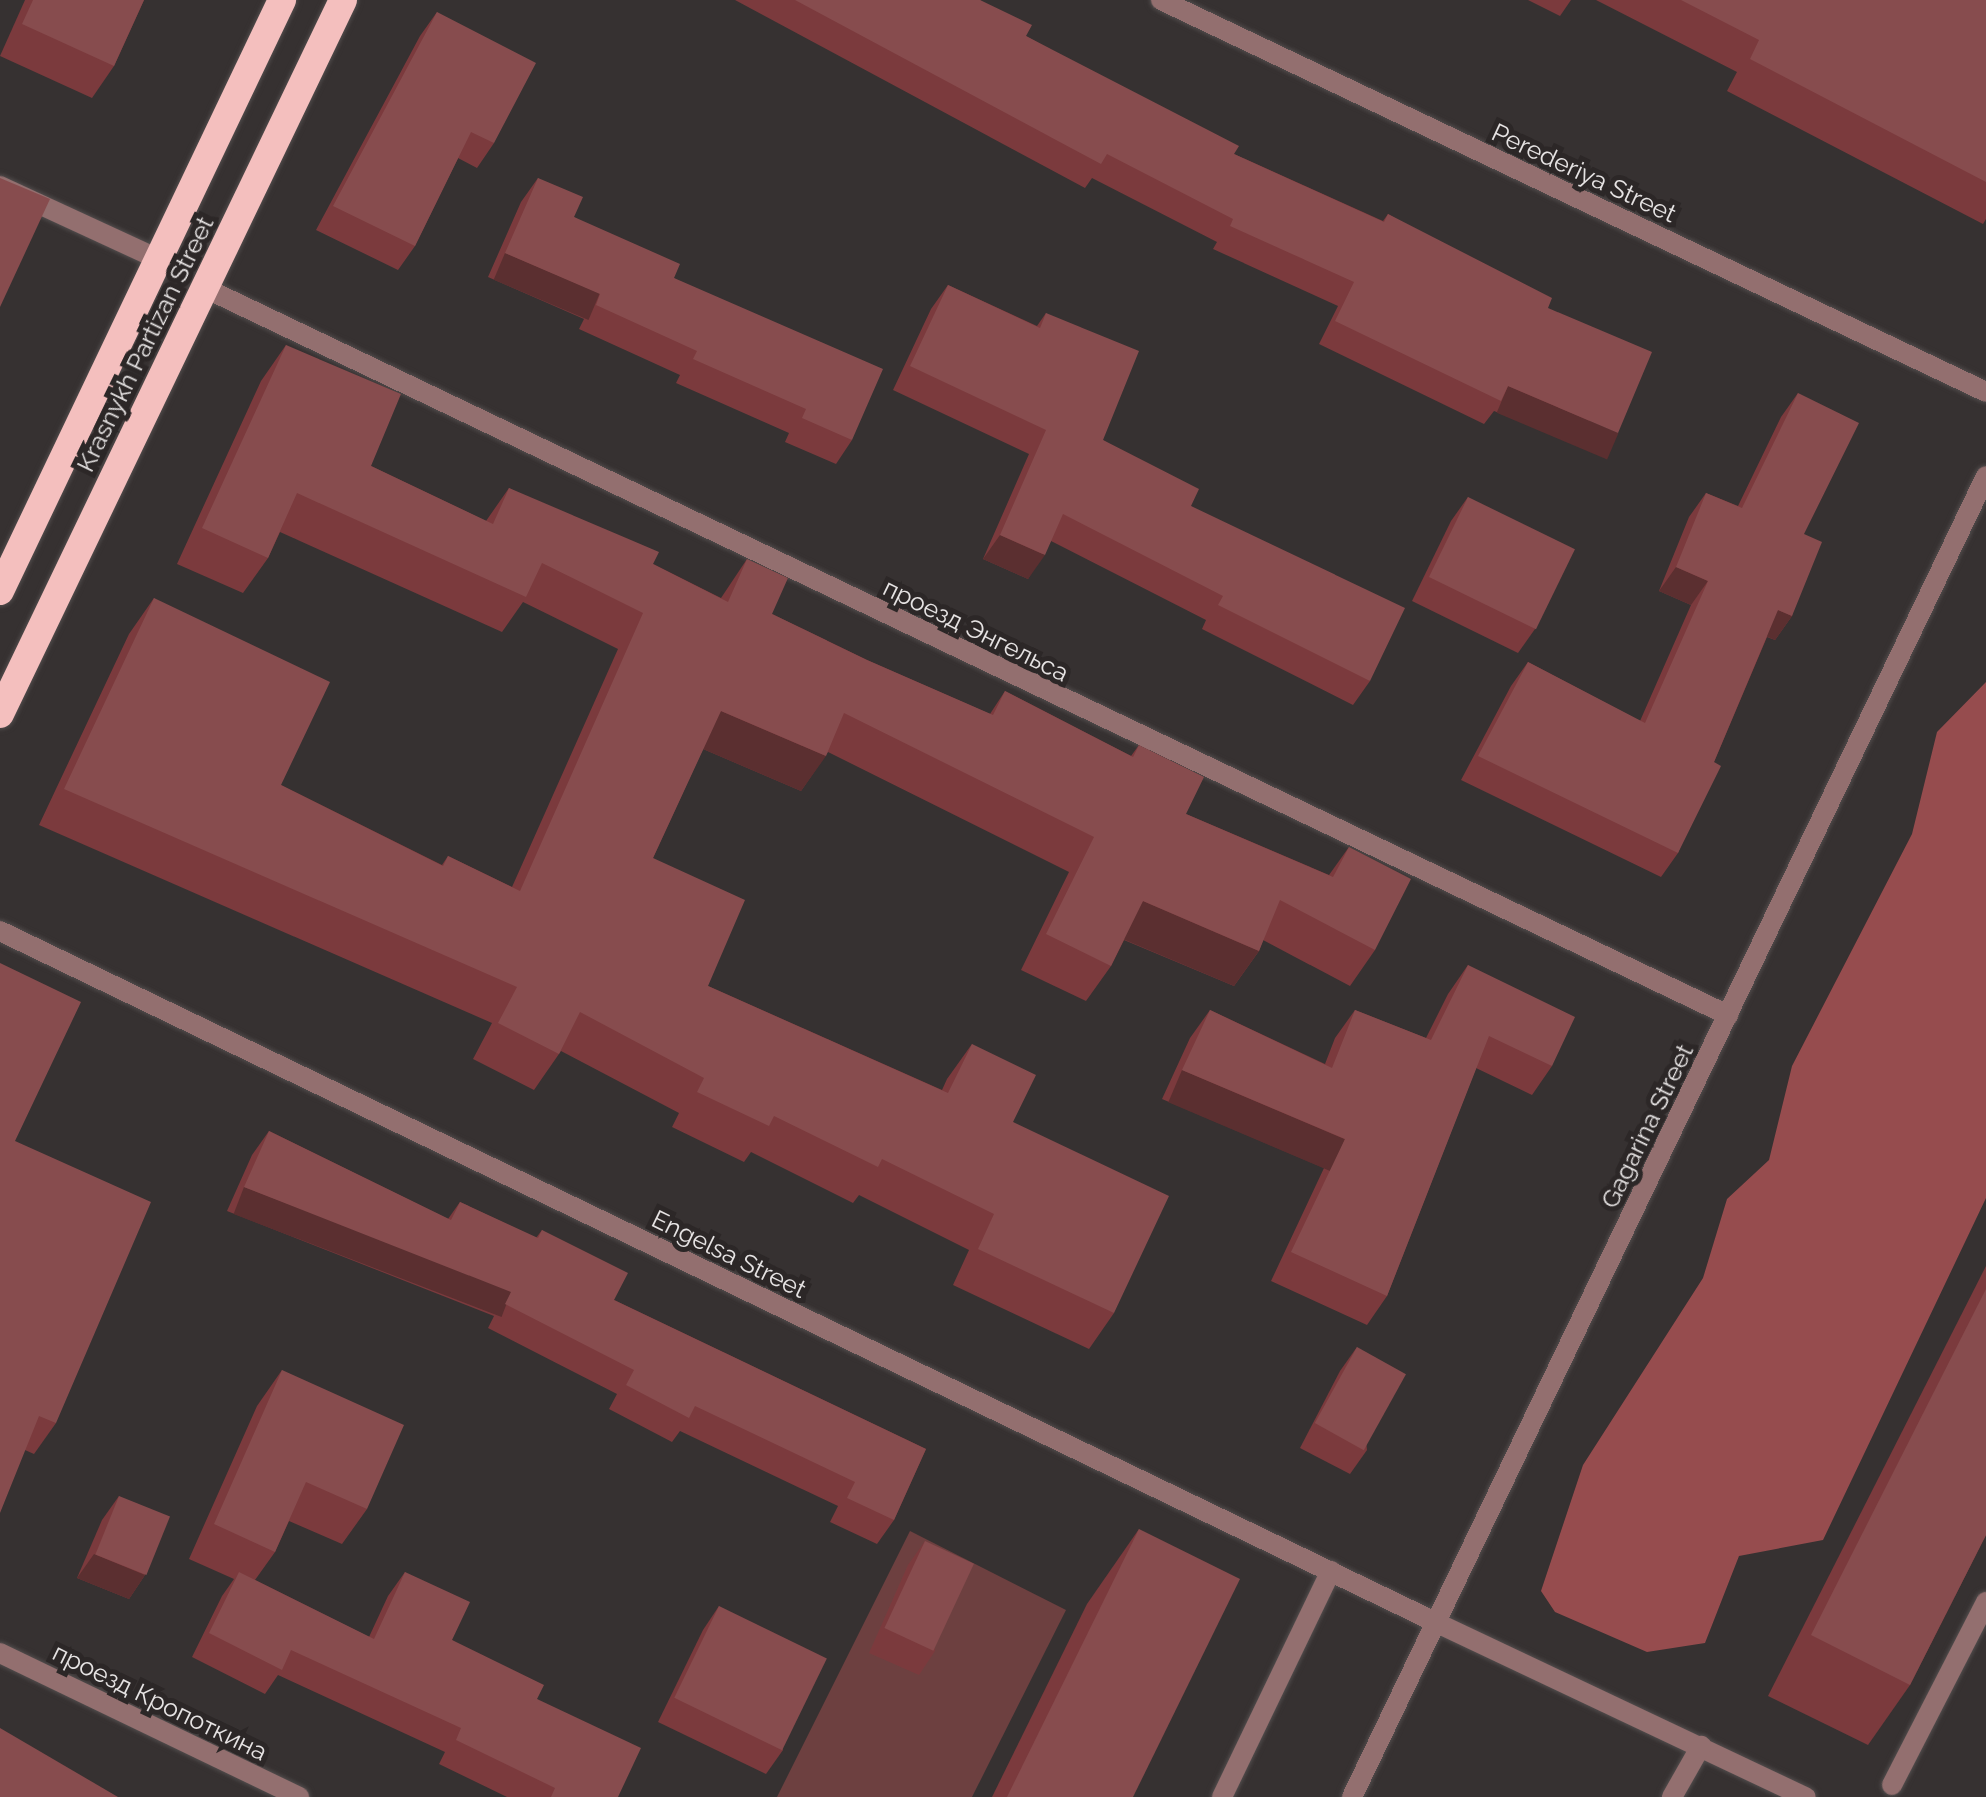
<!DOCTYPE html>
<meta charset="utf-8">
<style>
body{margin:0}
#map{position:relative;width:1986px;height:1797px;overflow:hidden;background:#363131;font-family:Raleway,sans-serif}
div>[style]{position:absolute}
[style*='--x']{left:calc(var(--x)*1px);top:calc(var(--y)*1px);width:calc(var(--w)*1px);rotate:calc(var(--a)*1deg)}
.green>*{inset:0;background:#6d4040}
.forest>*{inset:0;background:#964c4e}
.roads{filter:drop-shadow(0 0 2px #524d4d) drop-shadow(0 0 2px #524d4d)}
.service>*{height:20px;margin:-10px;padding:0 10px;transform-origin:10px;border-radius:10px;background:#936f6f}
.minor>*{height:20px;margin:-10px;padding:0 10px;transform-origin:10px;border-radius:10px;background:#936f6f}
.tertiary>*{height:20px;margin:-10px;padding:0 10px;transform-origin:10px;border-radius:10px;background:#936f6f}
.trunk>*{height:28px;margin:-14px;padding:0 14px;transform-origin:14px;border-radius:14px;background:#f4bfbe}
.wall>*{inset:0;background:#7b3a3d}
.shaded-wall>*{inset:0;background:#5b2f30;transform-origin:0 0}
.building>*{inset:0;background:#874c4e;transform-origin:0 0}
span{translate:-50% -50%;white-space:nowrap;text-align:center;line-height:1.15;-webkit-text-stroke:10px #2c2727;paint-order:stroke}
.street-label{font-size:25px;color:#e6e3e3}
</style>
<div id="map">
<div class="green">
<i style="clip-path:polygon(910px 1531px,1066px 1610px,972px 1797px,777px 1797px)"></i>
</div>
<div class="forest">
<i style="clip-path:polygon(1986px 682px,1986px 1198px,1823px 1540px,1739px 1556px,1705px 1643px,1647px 1652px,1555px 1612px,1541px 1591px,1583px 1465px,1703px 1278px,1727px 1199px,1769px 1160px,1792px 1066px,1912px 834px,1937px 732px)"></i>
</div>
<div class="roads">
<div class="service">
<i style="--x:1435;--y:1622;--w:410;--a:25.3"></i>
<i style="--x:1892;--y:1785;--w:206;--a:-62.8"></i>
<i style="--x:1222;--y:1797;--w:251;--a:-64.3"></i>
<i style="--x:1672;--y:1797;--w:59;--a:-60.4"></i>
</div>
<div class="minor">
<i style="--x:1161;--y:0;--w:913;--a:25.41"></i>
<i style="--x:0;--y:186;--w:174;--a:24.8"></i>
<i style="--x:205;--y:288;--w:1688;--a:25.52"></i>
<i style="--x:0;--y:931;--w:1593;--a:25.71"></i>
<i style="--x:0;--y:1653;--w:332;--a:25.7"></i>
</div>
<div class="tertiary">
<i style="--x:1352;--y:1797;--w:1465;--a:-64.36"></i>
</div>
<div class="trunk">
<i style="--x:0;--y:591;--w:655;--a:-64.49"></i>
<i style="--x:0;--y:714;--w:792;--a:-64.34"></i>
</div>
</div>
<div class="wall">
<i style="clip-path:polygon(25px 0,144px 0,114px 66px,92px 98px,0 56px)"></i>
<i style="clip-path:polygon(735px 0,980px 0,1026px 36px,1234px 154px,1383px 221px,1388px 214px,1548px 308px,1602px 456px,1494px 411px,1484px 424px,1319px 344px,1338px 306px,1213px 249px,1217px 242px,1092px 178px,1085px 188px)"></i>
<i style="clip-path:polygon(1528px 0,1571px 0,1560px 16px)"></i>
<i style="clip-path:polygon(1596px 0,1986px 0,1986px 219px,1983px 224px,1727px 91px,1737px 72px)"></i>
<i style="clip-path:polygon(437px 12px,494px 143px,477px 168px,458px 158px,415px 246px,398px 270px,316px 230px,420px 36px)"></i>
<i style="clip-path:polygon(538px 178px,574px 217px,674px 278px,852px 440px,836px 464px,785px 442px,789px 433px,676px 383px,680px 375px,579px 329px,584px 319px,488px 277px,521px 202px)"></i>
<i style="clip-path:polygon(948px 285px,1037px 326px,1046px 313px,1103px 440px,1191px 506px,1370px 681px,1353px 705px,1202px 629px,1206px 620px,1051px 541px,1028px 579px,983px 559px,1029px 454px,893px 390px,931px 309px)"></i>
<i style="clip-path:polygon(286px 345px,371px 466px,486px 521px,509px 488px,653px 564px,721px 598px,747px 559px,772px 614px,867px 660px,990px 714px,1005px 691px,1131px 756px,1139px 745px,1186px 814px,1329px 875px,1349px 847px,1375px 950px,1350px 986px,1263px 940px,1259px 951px,1234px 986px,1124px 940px,1111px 966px,1086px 1001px,1021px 970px,1069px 872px,828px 752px,801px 791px,703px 749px,653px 858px,708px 986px,942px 1090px,947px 1079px,972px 1044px,1114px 1313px,1089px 1349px,953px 1285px,969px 1250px,859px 1195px,853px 1203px,751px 1152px,744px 1162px,672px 1127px,679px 1113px,561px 1051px,534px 1090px,473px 1059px,492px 1023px,39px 825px,129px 634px,154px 598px,281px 785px,442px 865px,448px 856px,512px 887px,618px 649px,523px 602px,502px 632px,280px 532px,268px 558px,243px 593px,177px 564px,261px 381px)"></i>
<i style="clip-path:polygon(1798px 393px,1804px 534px,1792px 616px,1775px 640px,1767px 637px,1714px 762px,1678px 853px,1661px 877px,1461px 780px,1511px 686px,1528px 662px,1640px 721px,1691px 605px,1659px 591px,1689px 517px,1706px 493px,1738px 506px,1781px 417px)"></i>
<i style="clip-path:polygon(1468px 497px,1535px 629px,1518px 653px,1412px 601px,1451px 521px)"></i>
<i style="clip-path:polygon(1468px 965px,1552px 1066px,1532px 1095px,1476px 1068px,1387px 1296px,1367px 1325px,1271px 1281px,1324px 1168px,1162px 1099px,1190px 1038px,1210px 1010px,1325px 1064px,1335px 1038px,1355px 1010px,1426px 1038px,1448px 994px)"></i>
<i style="clip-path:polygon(269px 1131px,448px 1219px,460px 1202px,536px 1238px,542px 1230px,614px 1300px,926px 1449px,894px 1520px,877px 1544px,830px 1522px,838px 1506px,680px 1431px,672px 1442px,609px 1409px,617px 1394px,488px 1328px,494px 1316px,227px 1211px,252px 1155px)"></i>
<i style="clip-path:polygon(15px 1141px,56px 1423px,34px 1454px,25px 1450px)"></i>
<i style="clip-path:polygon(1986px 1266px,1986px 1535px,1910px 1685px,1868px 1745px,1768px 1696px)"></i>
<i style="clip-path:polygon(1357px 1347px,1367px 1450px,1350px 1474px,1300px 1448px,1340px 1371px)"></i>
<i style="clip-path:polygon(282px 1370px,367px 1509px,342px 1544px,289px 1521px,275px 1552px,255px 1580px,369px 1637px,388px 1596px,405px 1572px,452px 1640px,537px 1699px,618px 1797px,507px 1797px,439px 1764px,445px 1752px,278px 1675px,265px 1694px,192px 1657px,222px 1596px,234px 1579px,189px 1559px,257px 1406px)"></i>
<i style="clip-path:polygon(119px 1496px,145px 1575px,129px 1599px,77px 1578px,102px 1520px)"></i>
<i style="clip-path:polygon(1139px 1529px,1133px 1797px,992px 1797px,1087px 1604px)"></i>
<i style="clip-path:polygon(925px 1541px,935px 1651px,919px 1675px,869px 1653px,908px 1565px)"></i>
<i style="clip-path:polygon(719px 1606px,783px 1750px,766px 1774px,658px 1722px,703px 1630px)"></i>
</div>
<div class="shaded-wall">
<i style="left:505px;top:253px;width:103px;height:29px;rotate:23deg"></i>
<i style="left:1508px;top:386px;width:120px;height:29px;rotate:23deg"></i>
<i style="clip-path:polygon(1000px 535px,1045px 555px,1028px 579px,983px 559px)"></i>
<i style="clip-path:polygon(1676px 567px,1708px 581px,1691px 605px,1659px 591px)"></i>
<i style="clip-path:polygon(1778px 610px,1792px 616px,1775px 640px,1761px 634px)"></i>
<i style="clip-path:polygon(721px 711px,826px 756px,801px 791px,696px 746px)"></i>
<i style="clip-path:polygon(1143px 901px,1259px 951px,1234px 986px,1118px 937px)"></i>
<i style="left:1182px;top:1070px;width:177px;height:35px;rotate:23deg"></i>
<i style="left:244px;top:1187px;width:287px;height:29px;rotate:21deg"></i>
<i style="clip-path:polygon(94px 1554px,145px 1575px,129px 1599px,77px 1578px)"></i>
</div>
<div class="building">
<i style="clip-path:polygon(33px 0,144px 0,114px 66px,22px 24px)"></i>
<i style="clip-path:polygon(795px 0,980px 0,1032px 25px,1026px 36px,1239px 146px,1234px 154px,1384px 222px,1388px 214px,1552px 298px,1548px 308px,1652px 352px,1618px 433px,1508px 386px,1501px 401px,1335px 321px,1354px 282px,1230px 226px,1233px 219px,1107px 154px,1101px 164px)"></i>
<i style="clip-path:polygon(1681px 0,1986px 0,1986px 182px,1750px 59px,1759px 40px)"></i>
<i style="clip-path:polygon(437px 12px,536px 63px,494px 143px,471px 132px,415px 246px,333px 206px)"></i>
<i style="clip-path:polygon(0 178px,50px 199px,0 307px)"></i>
<i style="clip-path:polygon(538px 178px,583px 197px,574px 217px,680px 264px,674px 278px,883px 369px,852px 440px,802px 418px,806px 409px,693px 359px,697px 351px,596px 305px,600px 294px,505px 253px)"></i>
<i style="clip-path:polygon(948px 285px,1040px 328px,1046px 313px,1139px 351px,1103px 440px,1199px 489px,1191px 506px,1405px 608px,1370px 681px,1218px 605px,1223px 596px,1063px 514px,1045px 555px,1000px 535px,1046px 430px,910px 366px)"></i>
<i style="clip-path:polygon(286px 345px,401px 394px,371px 466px,493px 524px,509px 488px,659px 552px,653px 564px,728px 602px,747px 559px,788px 578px,772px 614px,867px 660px,993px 715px,1005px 691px,1133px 757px,1139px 745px,1204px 777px,1186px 814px,1333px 877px,1349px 847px,1411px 879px,1375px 950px,1280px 900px,1259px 951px,1143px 901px,1111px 966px,1046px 934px,1094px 837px,844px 713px,826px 756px,721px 711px,653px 858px,745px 900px,708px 986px,948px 1093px,972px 1044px,1036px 1075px,1013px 1122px,1169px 1196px,1114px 1313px,978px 1249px,994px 1214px,882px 1159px,878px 1167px,774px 1116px,769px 1126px,697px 1092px,704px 1078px,580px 1012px,559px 1054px,498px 1023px,517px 987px,64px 789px,154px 598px,330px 682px,281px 785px,443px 866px,448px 856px,520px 891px,643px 613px,542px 563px,526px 597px,297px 493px,268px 558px,202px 528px)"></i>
<i style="clip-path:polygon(1798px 393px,1859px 423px,1804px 534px,1822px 542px,1792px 616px,1778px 610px,1714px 762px,1721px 766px,1678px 853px,1478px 756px,1528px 662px,1645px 723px,1708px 581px,1676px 567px,1706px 493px,1742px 508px)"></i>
<i style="left:1468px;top:497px;width:119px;height:89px;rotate:26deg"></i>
<i style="clip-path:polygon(0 963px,81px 1002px,15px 1141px,151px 1202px,56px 1423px,39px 1416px,0 1513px)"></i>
<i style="clip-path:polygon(1468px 965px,1575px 1017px,1552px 1066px,1489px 1036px,1387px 1296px,1291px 1252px,1345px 1139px,1182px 1070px,1210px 1010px,1332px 1068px,1355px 1010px,1431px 1040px)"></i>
<i style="clip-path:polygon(269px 1131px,451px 1220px,460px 1202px,538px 1238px,542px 1230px,628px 1273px,614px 1300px,926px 1449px,894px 1520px,847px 1498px,855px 1482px,695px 1406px,689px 1418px,626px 1385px,634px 1370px,505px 1304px,511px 1292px,244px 1187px)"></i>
<i style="clip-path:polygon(1986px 1289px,1986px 1535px,1910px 1685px,1811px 1635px)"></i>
<i style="left:1357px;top:1347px;width:56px;height:87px;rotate:29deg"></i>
<i style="clip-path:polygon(282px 1370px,404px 1425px,367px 1509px,306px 1482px,275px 1552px,214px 1524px)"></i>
<i style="left:119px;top:1496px;width:55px;height:63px;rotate:22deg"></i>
<i style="clip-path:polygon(1139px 1529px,1240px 1579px,1133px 1797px,1007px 1797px)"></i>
<i style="left:925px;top:1541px;width:54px;height:96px;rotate:25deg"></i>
<i style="clip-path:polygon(239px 1572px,374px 1639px,405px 1572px,470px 1602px,452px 1640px,544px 1685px,537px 1699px,641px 1748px,618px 1797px,551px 1797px,555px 1788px,456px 1740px,461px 1728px,291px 1650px,282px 1670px,209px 1633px)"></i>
<i style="left:719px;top:1606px;width:120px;height:102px;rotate:26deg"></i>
<i style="clip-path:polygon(0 1728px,118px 1797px,0 1797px)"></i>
</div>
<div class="street-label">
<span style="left:1584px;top:173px;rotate:25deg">Perederiya Street</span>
<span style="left:145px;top:344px;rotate:-64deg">Krasnykh Partizan Street</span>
<span style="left:976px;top:630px;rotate:26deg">проезд Энгельса</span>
<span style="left:1647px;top:1126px;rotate:-64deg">Gagarina Street</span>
<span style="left:729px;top:1254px;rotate:26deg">Engelsa Street</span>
<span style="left:160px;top:1702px;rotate:26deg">проезд Кропоткина</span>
</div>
</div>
